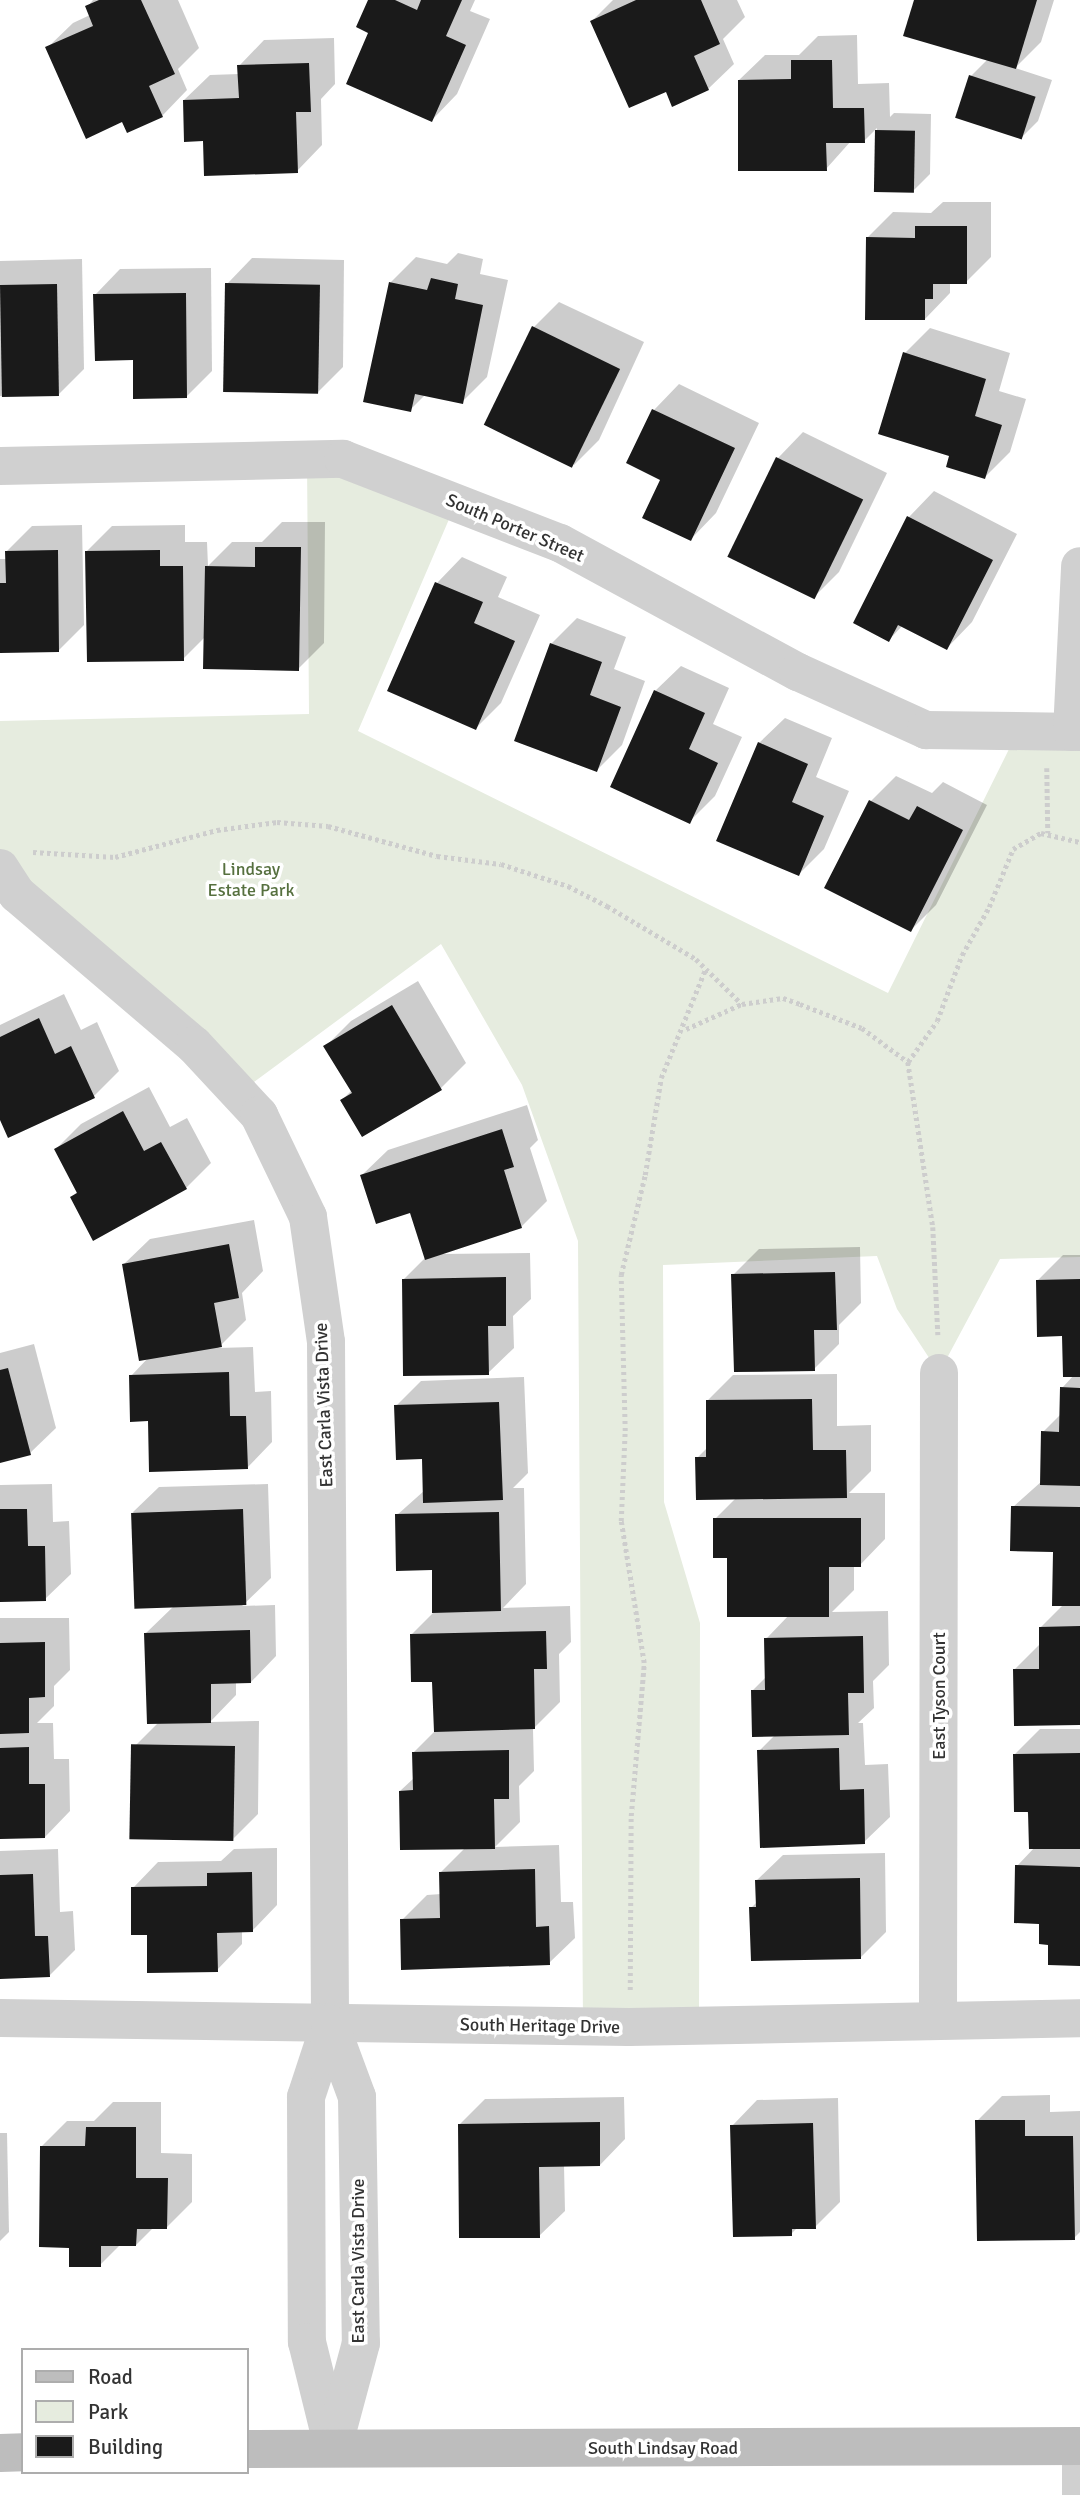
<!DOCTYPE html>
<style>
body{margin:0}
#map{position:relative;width:1080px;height:2495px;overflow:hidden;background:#fff;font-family:Signika,sans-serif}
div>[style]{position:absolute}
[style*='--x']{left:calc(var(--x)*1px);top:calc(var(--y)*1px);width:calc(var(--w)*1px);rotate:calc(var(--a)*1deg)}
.green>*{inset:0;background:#e6ecdf}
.shadow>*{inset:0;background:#0003}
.building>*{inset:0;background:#1a1a1a;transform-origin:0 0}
.path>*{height:4.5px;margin-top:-2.25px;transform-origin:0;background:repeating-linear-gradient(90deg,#cdcdcd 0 3.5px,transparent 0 7px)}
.lane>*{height:19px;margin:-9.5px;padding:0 9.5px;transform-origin:9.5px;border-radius:9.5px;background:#d0d0d0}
.street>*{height:38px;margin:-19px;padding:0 19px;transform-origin:19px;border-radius:19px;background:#d0d0d0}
.secondary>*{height:38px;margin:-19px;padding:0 19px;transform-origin:19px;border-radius:19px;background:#bdbdbd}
span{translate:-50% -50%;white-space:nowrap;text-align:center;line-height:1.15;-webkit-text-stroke:7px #fff;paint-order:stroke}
.street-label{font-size:18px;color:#333}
.park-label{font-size:18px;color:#56703f}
.legend{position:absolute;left:21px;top:2348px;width:228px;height:126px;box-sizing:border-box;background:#fff;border:2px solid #adadad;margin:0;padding:9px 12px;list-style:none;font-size:21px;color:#333}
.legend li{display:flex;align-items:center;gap:14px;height:35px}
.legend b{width:35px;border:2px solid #adadad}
</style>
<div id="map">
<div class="green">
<i style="clip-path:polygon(307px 460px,456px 503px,358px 731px,888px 993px,1018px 731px,1080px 731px,1080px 1257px,1000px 1259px,939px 1373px,897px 1309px,877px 1256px,663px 1265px,664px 1502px,700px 1623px,699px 2026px,583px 2026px,578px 1241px,522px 1085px,441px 944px,239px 1093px,0 868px,0 721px,309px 714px)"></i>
</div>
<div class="shadow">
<i style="clip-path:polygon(93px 0,178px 0,199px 48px,178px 69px,187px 90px,162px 116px,123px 120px,47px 48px,73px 23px,90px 15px,87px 7px)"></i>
<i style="clip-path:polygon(370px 0,475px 0,470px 11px,490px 19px,457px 94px,432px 120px,371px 32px)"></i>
<i style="clip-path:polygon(613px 0,737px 0,745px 17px,723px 39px,734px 64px,708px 89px,667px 90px,592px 21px)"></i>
<i style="clip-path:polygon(916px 0,1054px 0,1041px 42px,1015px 68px,1052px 80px,1038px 121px,1021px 138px,971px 76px,988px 59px)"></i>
<i style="clip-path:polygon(857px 35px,858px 84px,889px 83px,890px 117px,894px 113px,931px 114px,930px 174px,913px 191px,875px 190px,877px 128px,864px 141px,851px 141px,826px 169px,739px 80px,765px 55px,799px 55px,818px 36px)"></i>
<i style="clip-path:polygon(334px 38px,335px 84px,321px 99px,322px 145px,297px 171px,205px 139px,184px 100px,210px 75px,239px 74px,239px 66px,264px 40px)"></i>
<i style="clip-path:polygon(943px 202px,991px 202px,991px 257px,966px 282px,950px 282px,950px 293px,925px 319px,867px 238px,893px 212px,931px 213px)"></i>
<i style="clip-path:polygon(458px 253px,483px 259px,480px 274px,508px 280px,487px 377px,462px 402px,426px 394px,410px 410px,391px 282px,416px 257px,447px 264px)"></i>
<i style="clip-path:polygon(252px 258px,344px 260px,343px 367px,318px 392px,227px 284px)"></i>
<i style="clip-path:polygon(82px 259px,84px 369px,59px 394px,0 396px,0 261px)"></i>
<i style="clip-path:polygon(211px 268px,212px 371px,186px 397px,95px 295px,120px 269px)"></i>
<i style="clip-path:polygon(559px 302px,644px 342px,599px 440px,574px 465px,534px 327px)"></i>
<i style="clip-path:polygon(930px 328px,1010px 353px,999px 391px,1026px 399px,1010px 452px,985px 477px,951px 455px,905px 353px)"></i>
<i style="clip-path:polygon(679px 384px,759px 423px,716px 513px,691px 539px,662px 479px,629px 463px,654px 410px)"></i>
<i style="clip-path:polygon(803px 432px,887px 473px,839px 572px,814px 597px,731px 557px,778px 458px)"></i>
<i style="clip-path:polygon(934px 491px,1017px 534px,972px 622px,947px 648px,903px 625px,889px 640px,855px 622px,909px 517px)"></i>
<i style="clip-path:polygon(282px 522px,325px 522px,324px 643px,298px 669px,206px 636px,183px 659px,87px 551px,112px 526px,185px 525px,185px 542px,207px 542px,208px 566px,232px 542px,262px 542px)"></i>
<i style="clip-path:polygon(82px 525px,84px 625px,59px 650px,0 651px,0 559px,7px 559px,7px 551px,32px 526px)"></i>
<i style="clip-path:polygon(462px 557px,507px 577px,498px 597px,540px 615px,501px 703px,476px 728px,390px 690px,437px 583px)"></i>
<i style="clip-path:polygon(577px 618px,626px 637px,614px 669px,645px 681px,622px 745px,597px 770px,551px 644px)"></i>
<i style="clip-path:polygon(681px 666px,729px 688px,713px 724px,742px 737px,715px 796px,690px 821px,655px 691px)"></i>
<i style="clip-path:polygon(785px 718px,832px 738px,816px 777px,849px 791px,824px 849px,799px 874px,759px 743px)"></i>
<i style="clip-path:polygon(896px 776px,932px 793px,943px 782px,987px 805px,936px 905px,911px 930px,827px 887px,871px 801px)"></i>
<i style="clip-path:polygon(418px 981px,466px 1063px,441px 1088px,342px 1100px,352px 1090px,326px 1046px,351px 1021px)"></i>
<i style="clip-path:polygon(64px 994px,81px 1030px,97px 1022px,119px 1071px,94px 1096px,0 1116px,0 1025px)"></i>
<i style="clip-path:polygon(149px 1087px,170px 1127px,187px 1118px,211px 1163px,186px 1188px,72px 1197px,78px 1191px,56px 1149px,81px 1124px)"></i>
<i style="clip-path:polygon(527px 1105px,538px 1140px,530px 1148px,547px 1201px,521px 1227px,440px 1254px,530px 1253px,531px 1299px,513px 1316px,514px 1348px,488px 1373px,404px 1279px,426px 1257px,411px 1210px,362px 1175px,388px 1150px)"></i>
<i style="clip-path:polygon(254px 1220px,263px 1271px,242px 1293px,246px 1320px,218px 1348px,253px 1347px,255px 1392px,271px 1391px,272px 1442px,247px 1468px,150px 1420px,131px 1376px,148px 1358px,124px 1264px,150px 1239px)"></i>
<i style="clip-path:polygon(860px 1247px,861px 1303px,839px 1325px,839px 1344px,814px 1369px,733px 1275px,759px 1249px)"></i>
<i style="clip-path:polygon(1063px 1255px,1080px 1255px,1080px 1723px,1014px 1670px,1041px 1643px,1040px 1628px,1064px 1604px,1054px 1550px,1013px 1507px,1042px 1481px,1043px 1432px,1061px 1414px,1062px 1388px,1074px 1375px,1064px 1334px,1038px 1280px)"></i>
<i style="clip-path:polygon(34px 1344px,56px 1428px,30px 1453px,0 1461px,0 1353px)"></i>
<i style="clip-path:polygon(837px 1374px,837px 1426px,871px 1425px,871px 1471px,849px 1493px,885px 1493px,885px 1539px,860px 1565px,854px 1565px,854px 1590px,832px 1612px,888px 1611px,889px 1665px,873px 1681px,874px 1708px,858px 1723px,863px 1723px,865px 1765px,888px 1764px,890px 1817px,864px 1842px,759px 1751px,776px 1734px,753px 1690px,766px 1677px,766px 1639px,789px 1615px,729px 1557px,715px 1519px,736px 1498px,697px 1458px,708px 1447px,707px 1401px,733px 1375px)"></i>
<i style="clip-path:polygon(524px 1377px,528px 1473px,513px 1488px,524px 1488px,526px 1584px,503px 1608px,570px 1606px,571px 1642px,559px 1654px,560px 1702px,533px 1729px,534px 1771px,519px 1786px,520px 1822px,495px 1847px,559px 1845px,561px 1902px,573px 1902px,575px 1938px,549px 1963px,402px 1920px,427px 1895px,441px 1894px,440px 1873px,466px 1847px,400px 1791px,414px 1778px,414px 1752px,435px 1731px,434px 1680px,412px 1634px,434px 1612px,434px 1568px,397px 1515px,425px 1490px,424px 1457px,396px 1406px,421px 1381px)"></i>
<i style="clip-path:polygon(52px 1484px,53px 1522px,69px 1521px,71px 1574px,45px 1599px,0 1601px,0 1485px)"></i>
<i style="clip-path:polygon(268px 1484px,271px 1578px,242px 1606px,275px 1605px,276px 1656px,251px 1682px,236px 1682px,236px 1695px,210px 1722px,259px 1721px,258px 1814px,232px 1840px,133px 1748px,159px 1722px,146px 1633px,175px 1605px,133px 1512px,159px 1487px)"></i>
<i style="clip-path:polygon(0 1618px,69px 1618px,70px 1670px,54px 1686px,54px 1706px,37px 1723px,53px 1723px,54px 1759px,69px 1759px,70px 1811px,45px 1837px,0 1837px)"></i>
<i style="clip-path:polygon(1040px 1729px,1080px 1729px,1080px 1964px,1050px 1943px,1017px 1866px,1035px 1847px,1015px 1754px)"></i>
<i style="clip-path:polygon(277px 1848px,277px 1905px,252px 1931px,242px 1931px,242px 1944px,217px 1970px,149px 1933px,133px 1888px,158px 1862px,221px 1861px,234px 1849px)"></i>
<i style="clip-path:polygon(58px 1849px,60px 1912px,73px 1911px,75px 1950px,49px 1976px,0 1977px,0 1851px)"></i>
<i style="clip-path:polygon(885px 1853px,886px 1932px,861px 1957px,751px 1908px,758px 1901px,757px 1880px,783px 1855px)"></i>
<i style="clip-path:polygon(1050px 2095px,1050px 2112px,1080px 2111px,1080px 2232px,1074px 2238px,977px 2121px,1002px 2096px)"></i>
<i style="clip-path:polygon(624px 2097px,625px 2139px,600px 2165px,564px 2165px,565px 2211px,539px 2236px,460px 2124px,485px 2099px)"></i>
<i style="clip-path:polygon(838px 2098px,840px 2202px,815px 2227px,797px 2228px,791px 2234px,732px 2126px,757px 2100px)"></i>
<i style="clip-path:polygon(113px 2102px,161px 2102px,161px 2153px,192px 2154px,192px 2202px,166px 2228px,153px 2228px,136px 2245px,121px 2244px,100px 2265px,71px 2246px,42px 2146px,67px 2121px,94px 2121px)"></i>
<i style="clip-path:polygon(0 2133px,7px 2133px,9px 2232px,0 2241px)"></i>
</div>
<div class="building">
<i style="clip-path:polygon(99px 0,141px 0,175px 74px,149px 86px,163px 117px,127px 133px,122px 122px,86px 139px,45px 47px,93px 26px,85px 6px)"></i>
<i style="clip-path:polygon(368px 0,395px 0,417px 10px,421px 0,462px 0,446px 36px,466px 45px,432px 122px,346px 84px,368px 33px,356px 27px)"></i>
<i style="clip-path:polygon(636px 0,701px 0,720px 44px,694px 56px,709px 90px,672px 107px,666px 92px,629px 108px,590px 21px)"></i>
<i style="clip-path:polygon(914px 0,1037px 0,1016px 69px,903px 36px)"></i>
<i style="clip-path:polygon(791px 60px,832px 60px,833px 108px,864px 108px,865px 143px,826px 143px,827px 171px,738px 171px,738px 80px,791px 79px)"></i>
<i style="clip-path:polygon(309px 63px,311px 112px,296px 112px,298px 173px,204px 176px,203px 141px,184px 142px,183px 100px,239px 98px,237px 65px)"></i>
<i style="left:969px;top:75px;width:70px;height:45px;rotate:18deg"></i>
<i style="left:875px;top:130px;width:40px;height:62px;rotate:1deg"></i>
<i style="clip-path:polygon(915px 226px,967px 226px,967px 284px,933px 284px,933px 299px,925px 299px,925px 320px,865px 320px,866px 237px,915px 238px)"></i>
<i style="clip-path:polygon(431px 278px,458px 284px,455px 299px,483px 305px,463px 404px,415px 394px,411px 412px,363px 402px,389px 282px,427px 290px)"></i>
<i style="left:225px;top:283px;width:95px;height:109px;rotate:1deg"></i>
<i style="left:57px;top:284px;width:112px;height:57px;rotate:89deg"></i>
<i style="clip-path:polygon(186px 293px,187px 398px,133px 399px,133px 360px,95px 361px,93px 294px)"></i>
<i style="left:532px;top:326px;width:98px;height:110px;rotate:26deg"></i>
<i style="clip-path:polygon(903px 352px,986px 379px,975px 416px,1002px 425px,985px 479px,946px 467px,949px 456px,878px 434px)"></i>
<i style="clip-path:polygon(652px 409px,735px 448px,691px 541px,642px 518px,660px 480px,626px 463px)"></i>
<i style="left:776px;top:457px;width:97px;height:111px;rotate:26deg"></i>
<i style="clip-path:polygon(907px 516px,993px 560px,947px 650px,898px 625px,889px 642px,853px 623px)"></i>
<i style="clip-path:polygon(255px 547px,301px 547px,299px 671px,203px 669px,205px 566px,255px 567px)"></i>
<i style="clip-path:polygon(58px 550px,59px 652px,0 653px,0 583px,6px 583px,5px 551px)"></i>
<i style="clip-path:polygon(160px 550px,160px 566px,183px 566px,184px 661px,87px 662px,85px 551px)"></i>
<i style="clip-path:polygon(435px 582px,483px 602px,474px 623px,515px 641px,476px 730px,387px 691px)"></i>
<i style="clip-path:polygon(550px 643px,602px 662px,590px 695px,621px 707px,597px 772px,514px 741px)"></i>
<i style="clip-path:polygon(654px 690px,705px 713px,689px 749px,718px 763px,690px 824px,610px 787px)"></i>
<i style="clip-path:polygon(758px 742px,808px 764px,792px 802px,824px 816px,799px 876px,716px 841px)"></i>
<i style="clip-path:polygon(869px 800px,909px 820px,917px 806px,963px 830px,911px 932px,824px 888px)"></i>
<i style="clip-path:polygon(392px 1005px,442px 1090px,362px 1137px,340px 1100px,352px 1093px,323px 1046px)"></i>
<i style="clip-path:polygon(39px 1018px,55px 1054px,71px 1046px,95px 1098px,8px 1138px,0 1120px,0 1037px)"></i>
<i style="clip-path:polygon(123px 1111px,144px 1151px,161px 1142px,187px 1189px,93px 1241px,70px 1197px,77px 1193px,54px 1149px)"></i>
<i style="clip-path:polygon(502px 1129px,514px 1167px,504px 1170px,522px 1228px,425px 1260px,410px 1213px,376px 1224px,360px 1175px)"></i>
<i style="clip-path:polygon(229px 1244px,239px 1298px,214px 1303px,222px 1347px,139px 1361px,122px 1264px)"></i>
<i style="clip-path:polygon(835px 1272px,837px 1330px,814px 1330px,815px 1371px,734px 1372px,731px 1274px)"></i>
<i style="clip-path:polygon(506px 1277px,506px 1326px,488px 1326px,489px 1375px,403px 1376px,402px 1279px)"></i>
<i style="clip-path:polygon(1080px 1279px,1080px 1377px,1063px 1377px,1062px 1336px,1037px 1337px,1036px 1280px)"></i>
<i style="clip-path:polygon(8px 1368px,31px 1455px,0 1463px,0 1370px)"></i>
<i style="clip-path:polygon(229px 1372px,230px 1416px,246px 1416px,248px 1469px,149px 1472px,148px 1421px,130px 1422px,129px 1375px)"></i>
<i style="clip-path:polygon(1060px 1387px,1080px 1388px,1080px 1486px,1040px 1485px,1041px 1431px,1059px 1432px)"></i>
<i style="clip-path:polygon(812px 1399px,813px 1450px,846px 1450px,847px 1498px,696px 1500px,695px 1457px,706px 1457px,706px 1400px)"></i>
<i style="clip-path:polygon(499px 1402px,503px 1500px,423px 1503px,422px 1459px,396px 1460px,394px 1405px)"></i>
<i style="clip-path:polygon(1011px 1506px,1080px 1507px,1080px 1606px,1052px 1606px,1053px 1552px,1010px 1551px)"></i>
<i style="clip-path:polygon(0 1509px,27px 1509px,28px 1546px,45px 1546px,46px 1601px,0 1602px)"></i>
<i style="left:243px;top:1509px;width:96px;height:112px;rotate:88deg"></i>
<i style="clip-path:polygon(499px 1512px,501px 1611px,432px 1613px,432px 1570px,396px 1571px,395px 1514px)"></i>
<i style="clip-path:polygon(713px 1518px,861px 1518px,861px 1567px,829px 1567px,829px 1617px,727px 1617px,727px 1558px,713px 1558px)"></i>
<i style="clip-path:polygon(1080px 1626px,1080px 1725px,1014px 1726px,1013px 1669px,1039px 1669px,1039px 1627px)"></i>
<i style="clip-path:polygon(250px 1630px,251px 1683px,211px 1684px,211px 1723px,147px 1724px,144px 1633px)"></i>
<i style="clip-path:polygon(546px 1631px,547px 1669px,534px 1669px,535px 1729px,434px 1732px,432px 1682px,411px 1682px,410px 1634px)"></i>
<i style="clip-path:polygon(863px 1636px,864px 1693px,848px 1693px,849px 1735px,752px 1737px,751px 1690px,765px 1690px,764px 1638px)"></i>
<i style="clip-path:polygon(45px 1642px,45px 1697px,29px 1698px,29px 1733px,0 1734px,0 1643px)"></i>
<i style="left:235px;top:1746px;width:95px;height:104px;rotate:91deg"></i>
<i style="clip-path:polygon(29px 1747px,29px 1784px,45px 1784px,45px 1838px,0 1839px,0 1748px)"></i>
<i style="clip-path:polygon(839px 1748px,840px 1790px,864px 1789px,865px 1844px,760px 1848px,757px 1750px)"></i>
<i style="clip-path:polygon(509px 1750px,509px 1799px,494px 1799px,495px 1849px,400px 1850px,399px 1791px,413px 1790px,412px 1752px)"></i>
<i style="clip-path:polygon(1080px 1753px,1080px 1849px,1029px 1849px,1028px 1812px,1014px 1812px,1013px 1754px)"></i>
<i style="clip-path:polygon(1015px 1865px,1080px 1867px,1080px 1966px,1048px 1965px,1048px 1945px,1039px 1944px,1039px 1924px,1014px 1923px)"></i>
<i style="clip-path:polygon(535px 1869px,536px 1927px,549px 1926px,550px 1965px,401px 1970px,400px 1919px,440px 1918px,439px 1872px)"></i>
<i style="clip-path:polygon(252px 1872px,253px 1932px,217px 1933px,218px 1972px,147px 1973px,147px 1935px,131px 1935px,131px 1887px,207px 1886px,207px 1873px)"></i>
<i style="clip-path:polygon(33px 1874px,35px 1936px,48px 1936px,50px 1977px,0 1979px,0 1875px)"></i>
<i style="clip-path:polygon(860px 1878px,861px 1959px,751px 1961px,749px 1907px,756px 1907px,755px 1880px)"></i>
<i style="clip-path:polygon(975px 2120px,1025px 2120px,1025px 2136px,1073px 2136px,1075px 2240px,977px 2241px)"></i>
<i style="clip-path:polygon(600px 2122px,600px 2166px,539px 2167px,540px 2238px,459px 2238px,458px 2124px)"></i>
<i style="clip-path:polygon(813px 2123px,816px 2229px,792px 2229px,792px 2236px,733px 2237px,730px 2125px)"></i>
<i style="clip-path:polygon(86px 2127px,136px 2127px,136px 2178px,168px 2178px,167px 2229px,137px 2229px,136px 2246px,101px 2246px,101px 2267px,69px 2267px,69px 2248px,39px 2247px,40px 2146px,85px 2146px)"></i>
</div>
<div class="path">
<i style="--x:1047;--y:768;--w:65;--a:89.1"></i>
<i style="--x:33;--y:852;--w:82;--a:3.5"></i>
<i style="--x:115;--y:857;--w:106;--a:-14.8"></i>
<i style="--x:217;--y:830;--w:61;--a:-7.6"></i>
<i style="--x:277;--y:822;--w:51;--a:4.5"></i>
<i style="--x:328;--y:826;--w:113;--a:15.4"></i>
<i style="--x:437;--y:856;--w:64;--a:7.1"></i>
<i style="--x:501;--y:864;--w:71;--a:18.2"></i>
<i style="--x:568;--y:886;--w:44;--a:27.1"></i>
<i style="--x:607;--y:906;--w:104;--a:30.8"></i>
<i style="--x:696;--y:959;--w:64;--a:44.4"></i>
<i style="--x:742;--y:1004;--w:41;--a:-8.3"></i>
<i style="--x:783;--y:998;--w:18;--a:19"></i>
<i style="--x:800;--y:1004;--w:66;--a:21.2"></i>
<i style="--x:862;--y:1028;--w:57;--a:36.5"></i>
<i style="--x:908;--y:1062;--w:50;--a:-54.7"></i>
<i style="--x:937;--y:1021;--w:71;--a:-69.3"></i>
<i style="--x:962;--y:955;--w:55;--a:-60.6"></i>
<i style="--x:989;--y:907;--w:63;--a:-67.5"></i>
<i style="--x:1013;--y:849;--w:32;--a:-30"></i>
<i style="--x:1041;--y:833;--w:40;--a:13"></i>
<i style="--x:686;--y:1029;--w:61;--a:-24.1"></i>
<i style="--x:908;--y:1062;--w:167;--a:81.4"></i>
<i style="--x:933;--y:1227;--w:108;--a:87.3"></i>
<i style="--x:630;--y:1990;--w:174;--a:-89.7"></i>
<i style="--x:631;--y:1816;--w:154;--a:-85.1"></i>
<i style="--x:644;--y:1663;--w:144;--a:-99.2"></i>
<i style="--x:621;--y:1521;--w:90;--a:-87.5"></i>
<i style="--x:625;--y:1431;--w:156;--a:-91.5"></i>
<i style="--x:621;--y:1275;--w:103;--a:-76.5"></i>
<i style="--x:645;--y:1175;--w:98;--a:-80.6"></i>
<i style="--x:661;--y:1078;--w:119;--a:-67.8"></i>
</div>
<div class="lane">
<i style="--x:1071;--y:2495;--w:49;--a:-90"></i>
</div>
<div class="street">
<i style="--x:0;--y:466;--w:343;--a:-1.2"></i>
<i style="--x:343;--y:459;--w:233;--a:21.2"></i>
<i style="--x:560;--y:543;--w:271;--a:28.5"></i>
<i style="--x:798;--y:672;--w:141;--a:24.4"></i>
<i style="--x:926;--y:730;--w:154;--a:0.7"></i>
<i style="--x:1072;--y:732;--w:166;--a:-87.2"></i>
<i style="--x:0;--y:868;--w:31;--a:57"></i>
<i style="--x:17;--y:894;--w:233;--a:40.5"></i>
<i style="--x:194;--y:1045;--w:96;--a:47.1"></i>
<i style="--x:259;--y:1115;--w:113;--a:64.3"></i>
<i style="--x:308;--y:1217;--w:126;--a:81.8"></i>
<i style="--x:326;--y:1342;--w:682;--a:89.66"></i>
<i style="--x:330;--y:2024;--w:77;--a:108.2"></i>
<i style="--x:306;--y:2097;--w:245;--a:89.8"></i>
<i style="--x:307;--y:2342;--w:108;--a:76.1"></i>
<i style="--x:0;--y:2018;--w:629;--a:0.82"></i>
<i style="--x:629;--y:2027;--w:451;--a:-1.1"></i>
<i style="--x:938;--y:2020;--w:647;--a:-89.91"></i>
<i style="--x:330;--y:2024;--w:78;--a:69.7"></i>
<i style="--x:357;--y:2097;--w:246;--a:89.1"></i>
<i style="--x:361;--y:2343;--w:105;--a:105"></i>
</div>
<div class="secondary">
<i style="--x:247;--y:2449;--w:833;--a:-0.21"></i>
<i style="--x:0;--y:2453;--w:23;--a:-2"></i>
</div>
<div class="street-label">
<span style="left:515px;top:528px;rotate:23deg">South Porter Street</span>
<span style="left:324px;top:1405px;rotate:-92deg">East Carla Vista Drive</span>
<span style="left:939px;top:1696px;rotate:-90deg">East Tyson Court</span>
<span style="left:540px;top:2026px;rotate:1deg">South Heritage Drive</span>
<span style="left:358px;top:2261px;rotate:-90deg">East Carla Vista Drive</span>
<span style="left:663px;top:2448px">South Lindsay Road</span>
</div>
<div class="park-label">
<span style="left:251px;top:880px">Lindsay<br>Estate Park</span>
</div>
<ul class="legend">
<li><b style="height:9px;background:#bdbdbd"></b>Road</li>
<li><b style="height:19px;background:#e6ecdf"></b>Park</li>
<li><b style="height:19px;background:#1a1a1a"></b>Building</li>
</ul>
</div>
